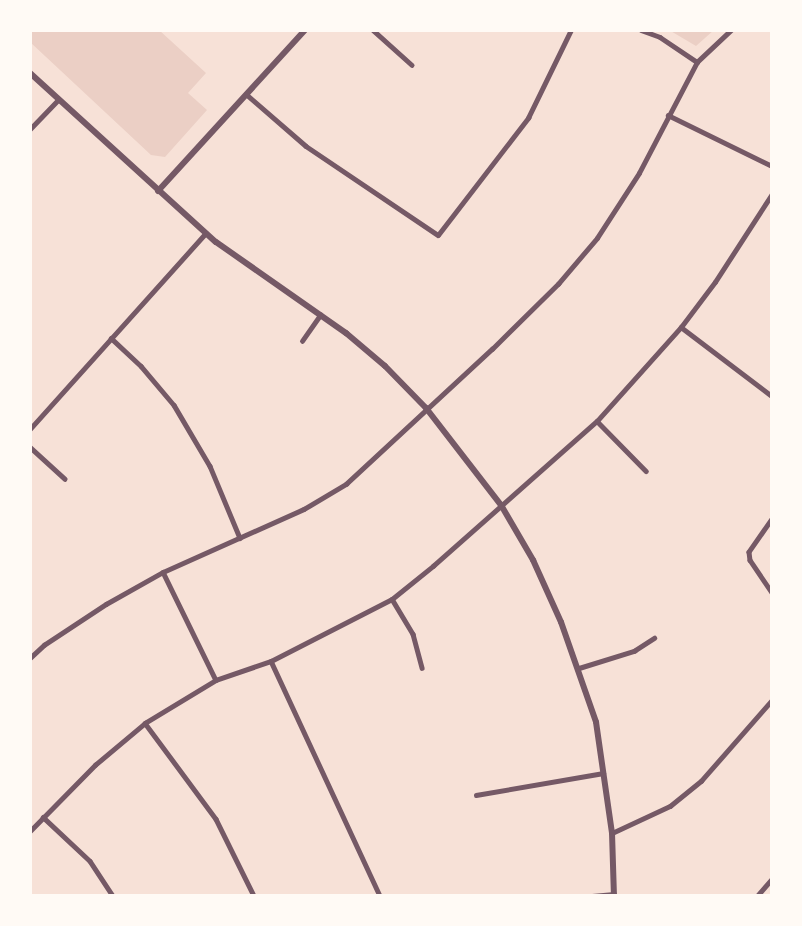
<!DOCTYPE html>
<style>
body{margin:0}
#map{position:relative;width:802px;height:926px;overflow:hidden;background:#f7e1d7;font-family:"Archivo Narrow",sans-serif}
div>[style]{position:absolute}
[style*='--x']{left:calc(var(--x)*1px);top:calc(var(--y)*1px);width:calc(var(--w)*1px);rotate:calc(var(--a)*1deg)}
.green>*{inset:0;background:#ebcfc5}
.minor>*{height:4.5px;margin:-2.25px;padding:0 2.25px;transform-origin:2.25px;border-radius:2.25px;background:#755966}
.tertiary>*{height:6px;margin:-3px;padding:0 3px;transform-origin:3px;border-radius:3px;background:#755966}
span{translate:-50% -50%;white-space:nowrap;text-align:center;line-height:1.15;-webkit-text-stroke:5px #fffaf5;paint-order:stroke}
.frame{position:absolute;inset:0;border:32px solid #fffaf5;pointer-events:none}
</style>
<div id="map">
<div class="green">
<i style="clip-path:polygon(30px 30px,159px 30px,206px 73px,188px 93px,207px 110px,165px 157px,151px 155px,30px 42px)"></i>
<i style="clip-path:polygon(669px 30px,714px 30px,696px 46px)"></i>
</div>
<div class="minor">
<i style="--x:373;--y:30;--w:52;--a:41.9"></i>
<i style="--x:641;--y:30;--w:20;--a:20"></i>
<i style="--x:660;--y:37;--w:45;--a:34"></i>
<i style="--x:246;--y:94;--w:79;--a:40.9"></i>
<i style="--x:306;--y:146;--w:159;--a:34"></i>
<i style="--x:438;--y:235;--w:148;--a:-52.4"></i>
<i style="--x:528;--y:118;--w:98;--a:-64"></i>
<i style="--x:668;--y:115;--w:116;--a:26.1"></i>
<i style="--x:30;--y:129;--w:40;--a:-46"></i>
<i style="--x:681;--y:327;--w:114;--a:37.2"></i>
<i style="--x:111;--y:338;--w:41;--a:43"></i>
<i style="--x:141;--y:366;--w:51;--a:49.8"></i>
<i style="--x:174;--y:405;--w:71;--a:59.5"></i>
<i style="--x:210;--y:466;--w:78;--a:67.4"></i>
<i style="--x:302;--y:341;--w:32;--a:-55"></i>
<i style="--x:597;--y:421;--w:70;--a:45.6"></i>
<i style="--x:30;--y:429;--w:263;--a:-48.1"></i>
<i style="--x:30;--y:447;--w:47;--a:42.4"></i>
<i style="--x:772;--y:519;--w:40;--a:124.9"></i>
<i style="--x:749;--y:552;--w:8;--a:83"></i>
<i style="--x:750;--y:560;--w:40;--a:56"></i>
<i style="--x:163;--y:572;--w:120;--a:63.9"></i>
<i style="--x:392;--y:599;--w:41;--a:59"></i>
<i style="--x:413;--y:634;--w:35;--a:75"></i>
<i style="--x:30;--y:658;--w:19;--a:-43"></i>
<i style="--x:44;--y:645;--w:74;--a:-33.5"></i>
<i style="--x:106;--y:604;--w:65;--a:-29.3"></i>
<i style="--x:163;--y:572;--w:154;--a:-24.1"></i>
<i style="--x:304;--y:509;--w:49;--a:-30.8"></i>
<i style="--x:346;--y:484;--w:199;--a:-42.8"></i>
<i style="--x:492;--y:349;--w:93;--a:-44.6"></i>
<i style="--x:558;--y:284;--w:60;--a:-49.7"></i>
<i style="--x:597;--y:238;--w:77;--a:-57.1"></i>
<i style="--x:639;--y:173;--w:125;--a:-62.4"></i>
<i style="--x:697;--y:62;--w:47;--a:-43.3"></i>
<i style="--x:271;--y:661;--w:259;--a:65.1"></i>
<i style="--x:579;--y:668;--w:58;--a:-17.2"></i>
<i style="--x:634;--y:651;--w:24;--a:-33"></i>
<i style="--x:145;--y:723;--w:119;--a:53.5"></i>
<i style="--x:216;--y:819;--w:86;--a:63.7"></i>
<i style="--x:476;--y:795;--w:129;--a:-9.8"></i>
<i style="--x:43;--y:817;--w:64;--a:43.1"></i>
<i style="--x:90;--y:861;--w:42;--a:56.7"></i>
<i style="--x:30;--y:831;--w:93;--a:-45.4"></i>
<i style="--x:95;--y:765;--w:65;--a:-40"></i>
<i style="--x:145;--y:723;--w:83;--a:-31.2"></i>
<i style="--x:216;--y:680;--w:58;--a:-19.1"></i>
<i style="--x:271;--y:661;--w:136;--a:-27.1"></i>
<i style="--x:392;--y:599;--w:53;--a:-38.8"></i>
<i style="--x:433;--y:566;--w:219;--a:-41.5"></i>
<i style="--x:597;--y:421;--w:126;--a:-48.2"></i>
<i style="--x:681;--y:327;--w:56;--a:-52.9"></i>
<i style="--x:715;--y:282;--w:105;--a:-57.1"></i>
<i style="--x:612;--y:833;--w:64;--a:-25"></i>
<i style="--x:670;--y:806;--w:40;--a:-39"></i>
<i style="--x:701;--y:781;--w:108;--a:-48.8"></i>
<i style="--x:592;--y:896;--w:22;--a:-5"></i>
<i style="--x:757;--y:896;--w:23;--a:-49"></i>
</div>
<div class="tertiary">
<i style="--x:30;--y:73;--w:251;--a:42.3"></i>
<i style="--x:216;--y:242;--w:159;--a:35"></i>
<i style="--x:346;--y:333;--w:51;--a:40.2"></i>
<i style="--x:385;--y:366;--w:59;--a:45.7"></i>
<i style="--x:426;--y:408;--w:123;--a:52.3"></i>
<i style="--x:501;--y:505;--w:64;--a:59.8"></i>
<i style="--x:533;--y:560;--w:68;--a:65.7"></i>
<i style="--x:561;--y:622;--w:106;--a:70.7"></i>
<i style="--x:596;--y:722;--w:112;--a:81.8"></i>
<i style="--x:612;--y:833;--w:63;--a:88.2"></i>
<i style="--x:158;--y:191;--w:218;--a:-47.6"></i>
</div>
<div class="frame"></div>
</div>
